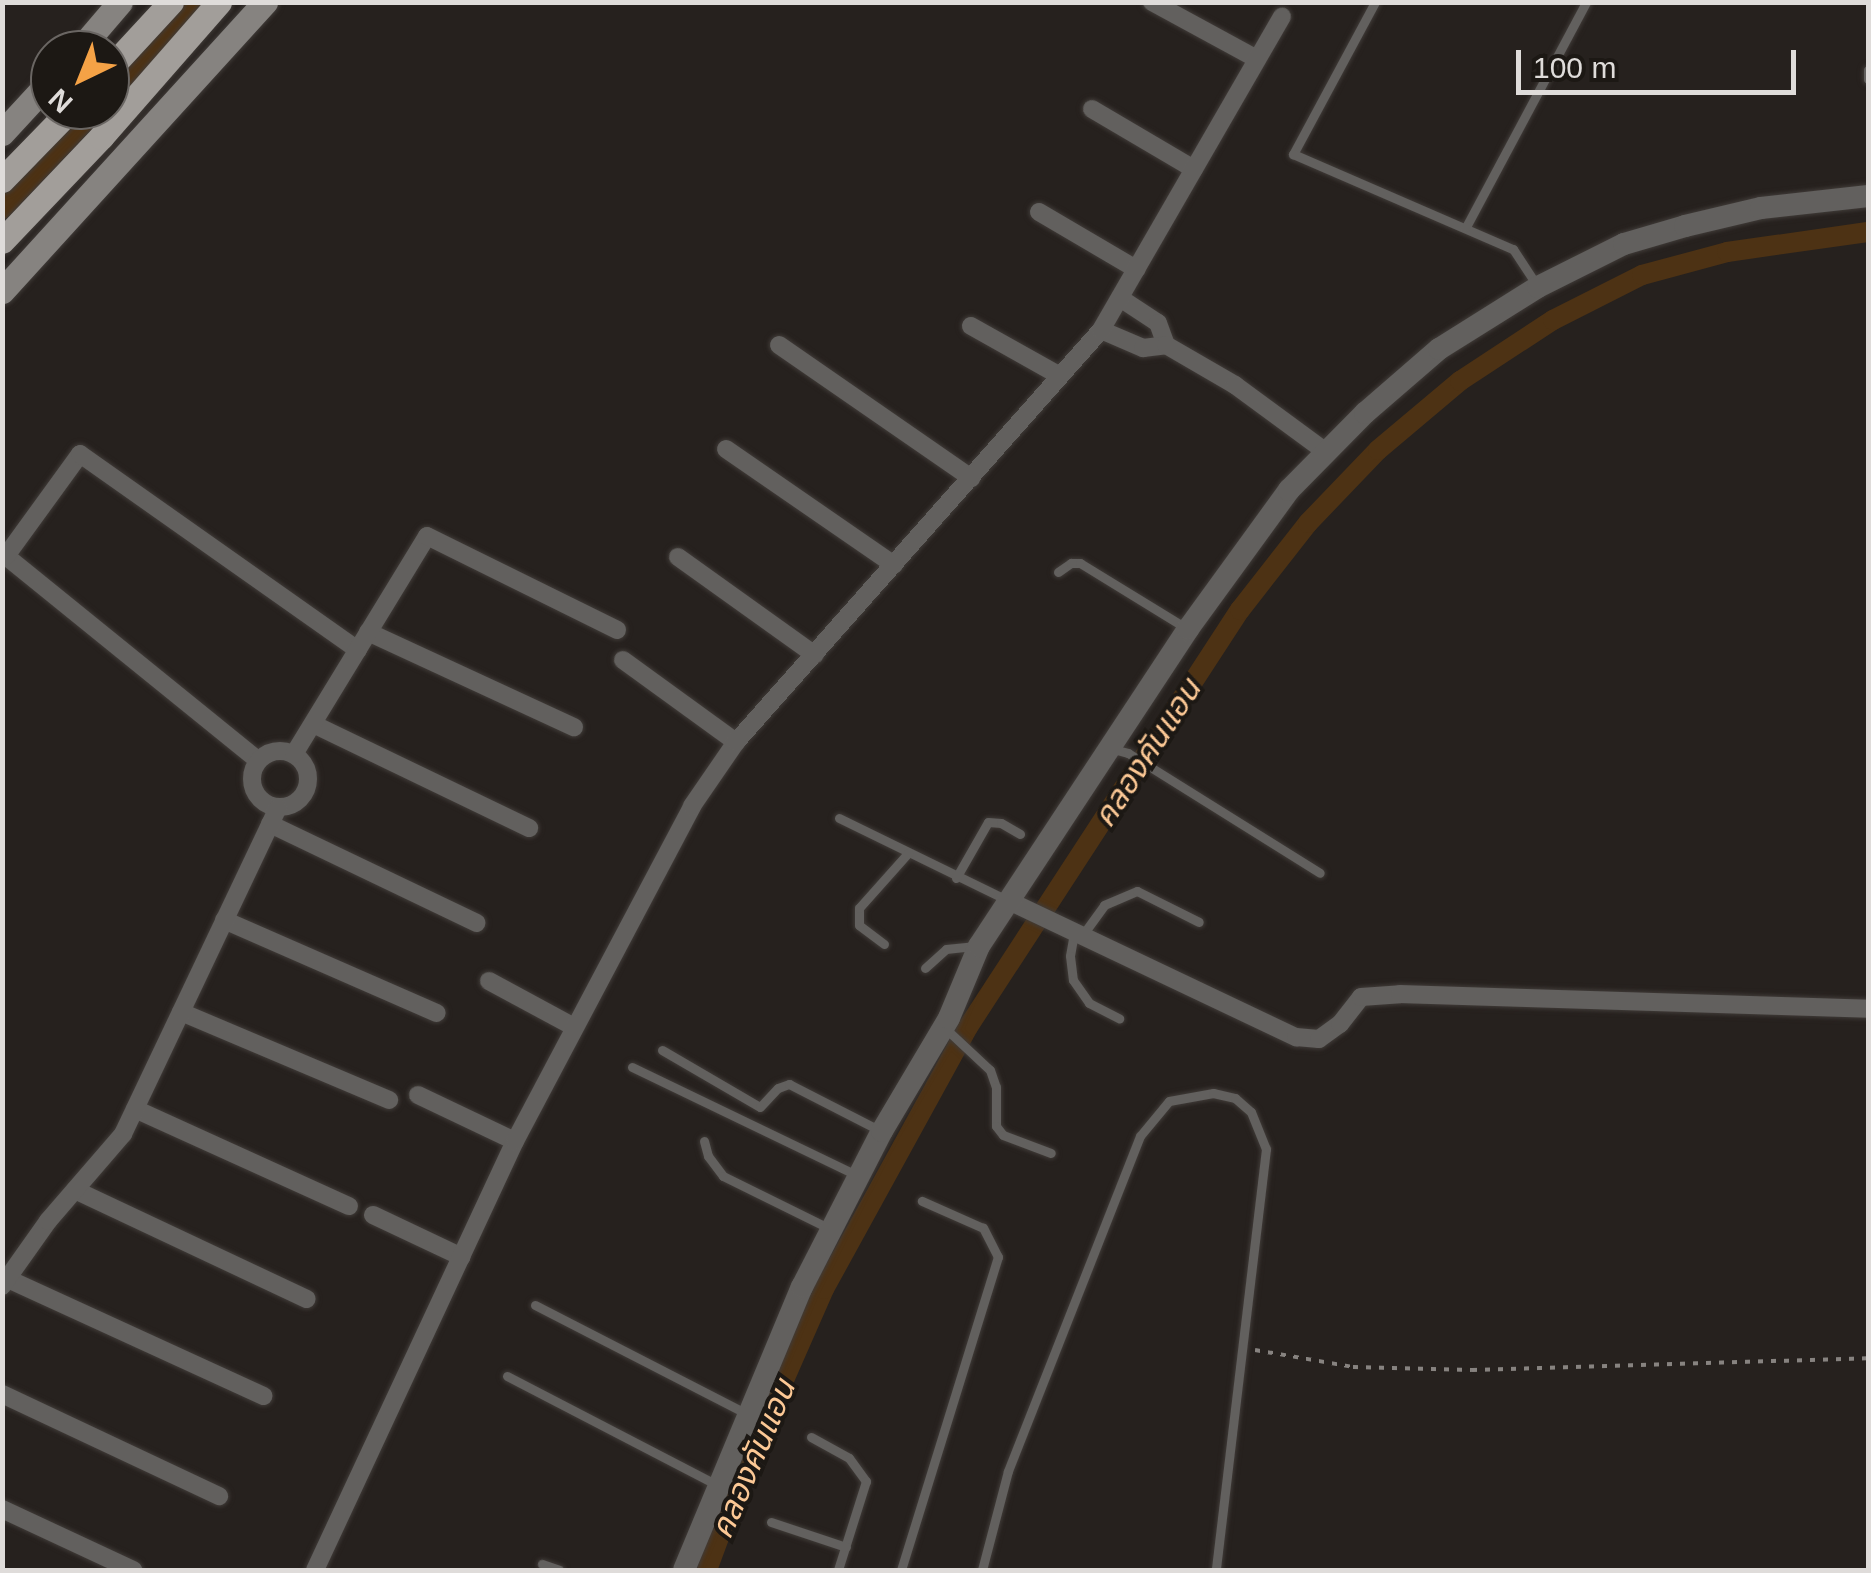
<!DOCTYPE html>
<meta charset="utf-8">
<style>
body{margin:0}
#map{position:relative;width:1871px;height:1573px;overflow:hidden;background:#26211e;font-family:Arial,"Noto Sans Thai",sans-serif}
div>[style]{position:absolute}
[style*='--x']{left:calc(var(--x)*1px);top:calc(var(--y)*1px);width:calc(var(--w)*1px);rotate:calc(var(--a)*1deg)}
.canal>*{height:20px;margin:-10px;padding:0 10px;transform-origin:10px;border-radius:10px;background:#4d3214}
.path>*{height:4px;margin-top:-2px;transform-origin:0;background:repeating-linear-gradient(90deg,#878380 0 5px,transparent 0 13px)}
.roads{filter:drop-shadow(0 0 2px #403b38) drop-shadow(0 0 2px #403b38)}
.service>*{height:9px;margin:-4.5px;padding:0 4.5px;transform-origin:4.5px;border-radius:4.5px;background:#62605e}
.minor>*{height:18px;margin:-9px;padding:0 9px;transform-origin:9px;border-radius:9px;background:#62605e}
.minor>.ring{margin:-9px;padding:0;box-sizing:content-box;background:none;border:18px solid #62605e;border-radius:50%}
.tertiary>*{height:22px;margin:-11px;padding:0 11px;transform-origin:11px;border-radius:11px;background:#62605e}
.secondary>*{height:25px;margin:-12.5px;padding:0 12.5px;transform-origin:12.5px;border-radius:12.5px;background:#868380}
.primary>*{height:25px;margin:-12.5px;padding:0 12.5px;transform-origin:12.5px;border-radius:12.5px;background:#a29e9a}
span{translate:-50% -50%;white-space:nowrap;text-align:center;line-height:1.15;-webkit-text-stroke:8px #1c1814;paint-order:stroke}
.water-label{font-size:32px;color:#fcc895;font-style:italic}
.frame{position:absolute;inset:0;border:5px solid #dfdcda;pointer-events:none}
.north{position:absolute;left:30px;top:30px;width:100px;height:100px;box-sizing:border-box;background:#1c1814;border:2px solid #6a6663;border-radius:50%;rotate:223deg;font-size:28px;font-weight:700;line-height:40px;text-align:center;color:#dfdcda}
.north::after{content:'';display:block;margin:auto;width:35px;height:45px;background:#f5a246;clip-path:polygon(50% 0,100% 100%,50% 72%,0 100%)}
.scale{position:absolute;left:1516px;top:50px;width:280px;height:45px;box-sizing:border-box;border:5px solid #dfdcda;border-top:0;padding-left:12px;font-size:30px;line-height:35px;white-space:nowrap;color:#dfdcda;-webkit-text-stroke:8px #1c1814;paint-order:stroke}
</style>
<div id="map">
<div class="canal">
<i style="--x:110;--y:95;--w:124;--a:-48.6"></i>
<i style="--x:2;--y:209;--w:137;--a:-46.5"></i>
<i style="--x:707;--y:1570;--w:98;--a:-69.7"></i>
<i style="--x:741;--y:1478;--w:206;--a:-66.3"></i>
<i style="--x:824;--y:1289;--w:299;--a:-61.2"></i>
<i style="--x:968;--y:1027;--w:498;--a:-56.9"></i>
<i style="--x:1240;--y:610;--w:110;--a:-52"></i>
<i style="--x:1308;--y:523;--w:101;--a:-46.2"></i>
<i style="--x:1378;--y:450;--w:107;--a:-40.1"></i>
<i style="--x:1460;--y:381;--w:111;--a:-33.3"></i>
<i style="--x:1553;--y:320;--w:100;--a:-26.8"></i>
<i style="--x:1642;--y:275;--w:88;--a:-15.1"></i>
<i style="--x:1727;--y:252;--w:142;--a:-8.1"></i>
</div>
<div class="path">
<i style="--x:1255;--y:1350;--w:99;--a:9.8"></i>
<i style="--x:1353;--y:1367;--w:119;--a:1.4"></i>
<i style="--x:1472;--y:1370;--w:396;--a:-1.7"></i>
</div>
<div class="roads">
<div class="service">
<i style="--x:1375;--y:2;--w:173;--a:118.3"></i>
<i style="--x:1293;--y:154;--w:240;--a:23.4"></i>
<i style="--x:1513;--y:249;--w:42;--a:56.7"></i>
<i style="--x:1868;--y:70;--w:9;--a:90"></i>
<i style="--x:1466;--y:227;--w:255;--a:-61.9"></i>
<i style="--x:1058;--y:572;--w:16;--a:-35"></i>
<i style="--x:1071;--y:563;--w:9;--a:0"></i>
<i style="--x:1080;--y:563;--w:124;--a:31.5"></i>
<i style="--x:1113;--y:749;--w:16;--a:15"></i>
<i style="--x:1128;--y:753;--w:226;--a:32"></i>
<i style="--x:839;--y:818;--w:187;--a:26"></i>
<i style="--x:956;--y:878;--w:64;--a:-60.3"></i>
<i style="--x:988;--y:822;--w:13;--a:4"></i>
<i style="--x:1001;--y:823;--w:22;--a:30"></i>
<i style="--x:1074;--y:933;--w:23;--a:100"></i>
<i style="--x:1070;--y:956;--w:24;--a:83"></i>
<i style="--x:1073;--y:980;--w:28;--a:55"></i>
<i style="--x:1089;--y:1003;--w:34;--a:27"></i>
<i style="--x:1084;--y:933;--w:34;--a:-54"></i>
<i style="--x:1104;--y:905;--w:36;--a:-23"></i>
<i style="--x:1137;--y:891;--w:69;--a:26.6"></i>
<i style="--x:884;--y:944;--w:31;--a:-143"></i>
<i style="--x:859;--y:925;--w:17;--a:-90"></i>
<i style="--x:859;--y:908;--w:74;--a:-48.3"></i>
<i style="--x:925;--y:968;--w:28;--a:-42"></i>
<i style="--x:946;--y:949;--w:30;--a:-6"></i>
<i style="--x:946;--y:1029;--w:60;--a:43"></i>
<i style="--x:990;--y:1070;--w:18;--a:71"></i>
<i style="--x:996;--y:1087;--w:39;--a:90"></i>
<i style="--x:996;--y:1126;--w:11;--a:52"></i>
<i style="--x:1003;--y:1135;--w:51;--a:20.6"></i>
<i style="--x:662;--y:1050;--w:113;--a:30.2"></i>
<i style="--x:760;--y:1107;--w:26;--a:-47"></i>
<i style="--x:778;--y:1088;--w:12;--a:-20"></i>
<i style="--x:789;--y:1084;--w:101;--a:27.1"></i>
<i style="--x:632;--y:1067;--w:249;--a:25.7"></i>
<i style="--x:704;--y:1141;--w:16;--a:75"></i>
<i style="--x:708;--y:1156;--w:25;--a:53"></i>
<i style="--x:723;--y:1176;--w:117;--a:26.3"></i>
<i style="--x:535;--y:1305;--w:238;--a:27.2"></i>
<i style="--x:507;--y:1376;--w:234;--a:27.4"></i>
<i style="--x:811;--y:1437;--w:43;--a:28.9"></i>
<i style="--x:849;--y:1458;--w:29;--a:54"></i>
<i style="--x:866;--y:1481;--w:93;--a:107.5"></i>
<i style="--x:771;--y:1522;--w:79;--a:18.4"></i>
<i style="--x:542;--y:1564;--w:18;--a:19"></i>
<i style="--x:901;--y:1570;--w:328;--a:-72.8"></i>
<i style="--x:998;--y:1257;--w:33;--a:-117"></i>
<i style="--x:983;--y:1228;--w:67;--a:-156.1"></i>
<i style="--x:982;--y:1570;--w:102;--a:-75.3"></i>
<i style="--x:1008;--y:1471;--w:360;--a:-68.5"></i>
<i style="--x:1140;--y:1136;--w:45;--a:-50.4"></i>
<i style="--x:1169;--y:1101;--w:45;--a:-10.3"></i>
<i style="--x:1213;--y:1093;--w:23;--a:13"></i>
<i style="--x:1235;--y:1098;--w:21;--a:41"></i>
<i style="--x:1251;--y:1112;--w:40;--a:68"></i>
<i style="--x:1266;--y:1149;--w:424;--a:96.8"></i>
</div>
<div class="minor">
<i style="--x:1152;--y:2;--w:119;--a:28.5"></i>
<i style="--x:1092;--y:109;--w:118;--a:30.5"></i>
<i style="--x:1039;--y:212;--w:113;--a:30.4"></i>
<i style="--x:1120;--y:298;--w:45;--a:33.3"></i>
<i style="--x:1158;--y:323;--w:23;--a:70"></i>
<i style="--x:971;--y:326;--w:102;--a:29.3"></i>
<i style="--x:1101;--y:330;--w:46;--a:23.2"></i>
<i style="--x:1143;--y:348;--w:23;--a:-7"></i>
<i style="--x:1166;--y:345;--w:80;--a:30.1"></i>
<i style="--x:1235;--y:385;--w:112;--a:36.3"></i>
<i style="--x:779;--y:345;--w:234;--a:34.7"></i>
<i style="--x:726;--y:449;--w:204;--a:34.6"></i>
<i style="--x:2;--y:553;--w:329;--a:39"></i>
<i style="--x:6;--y:556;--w:126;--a:-54"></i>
<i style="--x:80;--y:454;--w:340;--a:35.2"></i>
<i style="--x:678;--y:557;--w:168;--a:35.6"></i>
<i style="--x:368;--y:632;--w:227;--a:24.8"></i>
<i style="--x:623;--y:660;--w:140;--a:36"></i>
<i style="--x:313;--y:724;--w:240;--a:25.7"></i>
<i class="ring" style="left:252px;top:751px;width:38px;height:38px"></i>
<i style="--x:294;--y:754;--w:255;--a:-58.6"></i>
<i style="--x:427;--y:536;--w:212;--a:26.3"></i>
<i style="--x:270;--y:824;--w:229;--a:25.6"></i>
<i style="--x:1009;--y:901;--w:318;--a:25.4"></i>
<i style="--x:1296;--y:1037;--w:23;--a:5"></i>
<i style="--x:1319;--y:1039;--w:26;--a:-36"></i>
<i style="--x:1340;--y:1024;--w:34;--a:-52"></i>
<i style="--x:1361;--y:997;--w:39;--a:-4"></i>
<i style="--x:1400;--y:994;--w:468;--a:1.8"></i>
<i style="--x:224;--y:920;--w:232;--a:23.6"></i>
<i style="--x:489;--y:981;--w:97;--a:28.4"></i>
<i style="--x:181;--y:1012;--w:226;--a:22.9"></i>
<i style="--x:418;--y:1095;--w:107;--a:25.4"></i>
<i style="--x:135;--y:1109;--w:235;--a:24.4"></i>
<i style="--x:75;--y:1190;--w:256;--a:25.2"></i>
<i style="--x:373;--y:1215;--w:98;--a:25.3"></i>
<i style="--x:8;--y:1279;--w:281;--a:24.6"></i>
<i style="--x:2;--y:1286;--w:80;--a:-54.7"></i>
<i style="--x:48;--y:1221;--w:115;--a:-49.2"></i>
<i style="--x:123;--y:1134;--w:361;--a:-64.6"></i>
<i style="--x:2;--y:1394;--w:240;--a:25.2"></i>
<i style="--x:2;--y:1509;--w:145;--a:25"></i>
<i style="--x:315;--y:1570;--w:473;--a:-65"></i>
<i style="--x:515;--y:1141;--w:379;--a:-62.1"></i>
<i style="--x:692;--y:806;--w:78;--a:-55.5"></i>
<i style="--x:736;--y:742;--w:550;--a:-48.46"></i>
<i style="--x:1101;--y:330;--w:362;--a:-60"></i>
</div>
<div class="tertiary">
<i style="--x:684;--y:1570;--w:307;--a:-67.4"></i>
<i style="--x:802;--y:1287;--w:175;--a:-62.9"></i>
<i style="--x:882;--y:1131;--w:131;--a:-59.3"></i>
<i style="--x:949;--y:1018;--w:78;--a:-67.4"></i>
<i style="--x:979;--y:946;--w:380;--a:-56.6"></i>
<i style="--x:1188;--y:629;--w:172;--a:-54"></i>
<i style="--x:1289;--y:490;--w:108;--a:-45.4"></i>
<i style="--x:1365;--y:413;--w:98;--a:-40.9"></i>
<i style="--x:1439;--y:349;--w:117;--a:-32.1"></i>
<i style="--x:1538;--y:287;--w:96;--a:-26.6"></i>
<i style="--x:1624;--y:244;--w:64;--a:-16.4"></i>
<i style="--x:1685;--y:226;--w:78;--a:-13.3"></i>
<i style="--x:1761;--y:208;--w:108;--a:-6.4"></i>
</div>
<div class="secondary">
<i style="--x:79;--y:50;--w:63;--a:-49.5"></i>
<i style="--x:2;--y:133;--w:71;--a:-47.3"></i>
<i style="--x:2;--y:291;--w:391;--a:-47.7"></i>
</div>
<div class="primary">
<i style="--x:110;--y:68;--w:90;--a:-47.3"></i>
<i style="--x:2;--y:180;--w:98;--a:-45.8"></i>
<i style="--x:2;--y:241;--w:144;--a:-46.4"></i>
<i style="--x:101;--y:137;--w:179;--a:-48.8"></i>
</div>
</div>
<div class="water-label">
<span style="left:1147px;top:753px;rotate:-57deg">คลองคันแอน</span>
<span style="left:753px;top:1459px;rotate:-67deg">คลองคันแอน</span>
</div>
<div class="frame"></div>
<div class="north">N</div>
<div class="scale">100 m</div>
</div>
